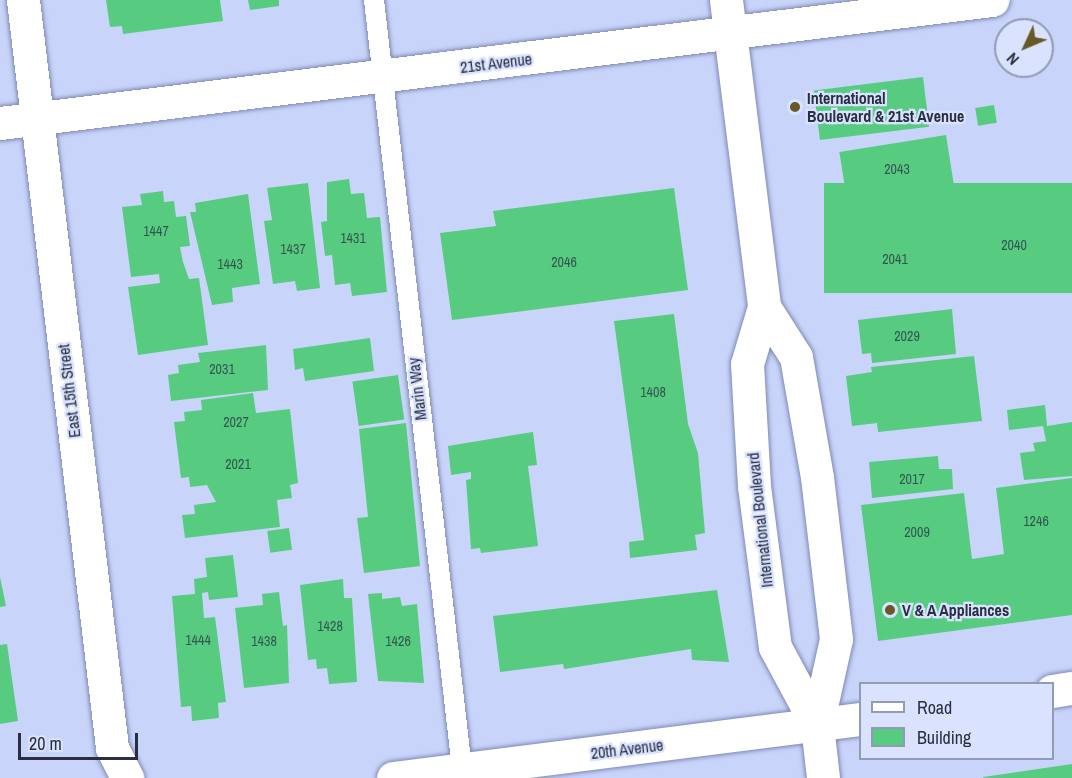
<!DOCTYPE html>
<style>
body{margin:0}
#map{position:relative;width:1072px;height:778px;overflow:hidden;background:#c9d4fa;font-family:"Archivo Narrow",sans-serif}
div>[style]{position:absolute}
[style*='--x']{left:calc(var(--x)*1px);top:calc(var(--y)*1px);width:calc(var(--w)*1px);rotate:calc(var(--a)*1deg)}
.building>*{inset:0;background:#57cc80;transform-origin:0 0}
.roads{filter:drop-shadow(0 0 2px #7e8ab6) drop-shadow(0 0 2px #7e8ab6)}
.lane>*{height:20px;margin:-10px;padding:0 10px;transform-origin:10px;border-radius:10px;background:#fff}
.street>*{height:33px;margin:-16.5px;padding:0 16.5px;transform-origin:16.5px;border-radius:16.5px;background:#fff}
.primary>*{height:33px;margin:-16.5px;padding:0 16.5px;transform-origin:16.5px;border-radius:16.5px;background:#fff}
.dots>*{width:16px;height:16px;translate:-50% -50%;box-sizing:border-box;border:3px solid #d9e2ff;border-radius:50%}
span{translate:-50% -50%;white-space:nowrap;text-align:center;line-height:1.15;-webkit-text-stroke:4.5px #d9e2ff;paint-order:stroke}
.number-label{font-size:14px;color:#345650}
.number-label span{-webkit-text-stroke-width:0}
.street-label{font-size:16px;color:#292e40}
.poi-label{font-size:16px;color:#292e40;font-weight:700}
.left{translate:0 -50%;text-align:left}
.legend{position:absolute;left:859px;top:682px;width:195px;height:78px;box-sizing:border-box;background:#d9e2ff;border:2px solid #939ab3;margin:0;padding:8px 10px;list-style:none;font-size:18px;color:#292e40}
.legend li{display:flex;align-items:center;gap:12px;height:30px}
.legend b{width:30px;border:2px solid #939ab3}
.north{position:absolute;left:994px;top:18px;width:60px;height:60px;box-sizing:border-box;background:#d9e2ff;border:2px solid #939ab3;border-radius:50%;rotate:226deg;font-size:16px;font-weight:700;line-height:24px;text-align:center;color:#292e40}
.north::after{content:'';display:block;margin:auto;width:21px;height:27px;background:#685826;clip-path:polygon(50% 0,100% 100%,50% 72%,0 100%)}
.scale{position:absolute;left:18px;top:733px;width:120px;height:27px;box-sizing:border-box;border:3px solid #292e40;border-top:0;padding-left:8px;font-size:18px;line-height:21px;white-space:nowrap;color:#292e40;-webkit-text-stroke:4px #d9e2ff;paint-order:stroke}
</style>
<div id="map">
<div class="building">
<i style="clip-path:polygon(106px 0,220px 0,223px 21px,123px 34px,122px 26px,110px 27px)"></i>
<i style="clip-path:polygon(248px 0,279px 0,279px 6px,250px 10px)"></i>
<i style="left:923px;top:77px;width:50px;height:110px;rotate:83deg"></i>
<i style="left:994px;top:105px;width:18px;height:19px;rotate:81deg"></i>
<i style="left:946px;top:135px;width:54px;height:108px;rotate:81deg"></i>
<i style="clip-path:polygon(349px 179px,351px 194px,364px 193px,367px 218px,380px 217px,387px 292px,352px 296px,350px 283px,335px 285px,332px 255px,325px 256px,321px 222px,327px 221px,327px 182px)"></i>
<i style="clip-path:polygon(308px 183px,320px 288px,297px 291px,295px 281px,273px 284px,264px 221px,272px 220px,267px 188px)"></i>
<i style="left:1072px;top:183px;width:110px;height:248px;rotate:90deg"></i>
<i style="clip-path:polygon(674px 188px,688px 290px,452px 320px,440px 233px,496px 226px,493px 211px)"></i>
<i style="clip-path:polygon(163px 191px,164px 202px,174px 201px,176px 217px,186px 216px,190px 246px,180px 247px,183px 262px,189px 279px,199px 278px,208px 345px,138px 355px,128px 287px,160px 283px,159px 274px,131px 277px,122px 207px,142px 205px,140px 194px)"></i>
<i style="clip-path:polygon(248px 194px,260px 284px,232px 288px,233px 302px,212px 305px,190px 212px,196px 212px,195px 203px)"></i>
<i style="clip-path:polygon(952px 309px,956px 354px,872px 363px,871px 353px,862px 354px,858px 320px)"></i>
<i style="clip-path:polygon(674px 314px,688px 424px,698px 453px,705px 533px,695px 535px,697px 550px,630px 558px,629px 542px,644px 540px,614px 321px)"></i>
<i style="clip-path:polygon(370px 338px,374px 371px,305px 381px,303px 368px,295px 370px,293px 349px)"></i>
<i style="clip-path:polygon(266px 345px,268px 390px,171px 401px,168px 375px,179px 373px,178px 365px,200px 362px,198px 353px)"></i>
<i style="clip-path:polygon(974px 356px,982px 421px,878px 432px,877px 423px,852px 426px,846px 376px,872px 372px,871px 367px)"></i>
<i style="left:398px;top:375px;width:45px;height:46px;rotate:82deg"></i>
<i style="clip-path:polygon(253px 393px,256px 413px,290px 409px,298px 483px,290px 485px,292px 498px,277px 500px,280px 527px,185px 538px,182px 515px,195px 514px,194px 505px,216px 502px,207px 485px,190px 487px,189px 477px,181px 478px,174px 422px,185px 421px,184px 412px,202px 410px,201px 400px)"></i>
<i style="clip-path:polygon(1045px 405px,1047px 426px,1072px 422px,1072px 476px,1024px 480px,1020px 453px,1035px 451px,1033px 443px,1046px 441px,1043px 426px,1009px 430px,1007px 410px)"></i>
<i style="clip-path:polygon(406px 423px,420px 566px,364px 573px,357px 518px,368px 517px,359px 429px)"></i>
<i style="clip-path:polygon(533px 432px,537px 465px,528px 466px,538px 546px,481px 553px,480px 548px,471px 549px,466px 480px,471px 479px,471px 472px,451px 475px,448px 446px)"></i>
<i style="clip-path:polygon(938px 456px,939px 469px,952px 469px,953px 489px,872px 498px,869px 462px)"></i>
<i style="clip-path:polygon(1072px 478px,1072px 615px,878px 641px,861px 505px,964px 493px,972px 559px,1004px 554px,996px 488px)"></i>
<i style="left:289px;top:528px;width:22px;height:22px;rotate:82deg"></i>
<i style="clip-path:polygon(233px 555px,238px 597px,209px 600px,208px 592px,202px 593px,204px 618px,215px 617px,226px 702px,218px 703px,219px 718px,192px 721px,191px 706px,181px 707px,172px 596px,195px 594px,194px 579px,207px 577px,205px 558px)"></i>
<i style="clip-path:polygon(0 577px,6px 606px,0 607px)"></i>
<i style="clip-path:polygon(343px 579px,344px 598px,352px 598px,357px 682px,329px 684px,327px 668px,317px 669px,316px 659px,308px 660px,300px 585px)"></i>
<i style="clip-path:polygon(717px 590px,729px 662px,692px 660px,691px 649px,564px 669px,563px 664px,500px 672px,493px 616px)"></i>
<i style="clip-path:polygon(279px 592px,283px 626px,287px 625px,289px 683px,244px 688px,235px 608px,263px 605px,262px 594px)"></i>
<i style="clip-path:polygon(382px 593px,382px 599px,400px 597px,402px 606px,417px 604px,424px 683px,378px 681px,368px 594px)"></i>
<i style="clip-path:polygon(7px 644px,18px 721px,0 724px,0 645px)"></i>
<i style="clip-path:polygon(1072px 764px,1072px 778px,983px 778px,983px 777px)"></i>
</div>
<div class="roads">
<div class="lane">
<i style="--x:374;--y:0;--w:783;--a:83.47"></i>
</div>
<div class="street">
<i style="--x:23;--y:0;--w:753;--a:83.21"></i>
<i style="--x:112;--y:748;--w:34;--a:63"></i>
<i style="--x:0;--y:123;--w:1000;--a:-7.07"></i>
<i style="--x:1052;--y:691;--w:20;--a:-9"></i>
<i style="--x:393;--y:778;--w:471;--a:-7.2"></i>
</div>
<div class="primary">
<i style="--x:726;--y:0;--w:309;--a:82.9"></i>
<i style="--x:764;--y:307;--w:59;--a:106.6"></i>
<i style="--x:747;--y:364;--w:122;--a:86.7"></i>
<i style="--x:754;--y:486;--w:162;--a:82.6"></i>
<i style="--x:775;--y:647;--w:89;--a:61.7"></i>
<i style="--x:764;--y:307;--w:59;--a:57.4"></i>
<i style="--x:796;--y:357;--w:122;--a:80.1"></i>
<i style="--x:817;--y:477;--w:163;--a:83.3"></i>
<i style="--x:836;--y:639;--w:88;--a:102.5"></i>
<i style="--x:817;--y:725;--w:53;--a:83.5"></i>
</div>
</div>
<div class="dots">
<i style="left:795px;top:107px;background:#685826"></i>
<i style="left:890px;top:610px;background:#685826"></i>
</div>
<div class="number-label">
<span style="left:897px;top:169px">2043</span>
<span style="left:156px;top:231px">1447</span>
<span style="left:353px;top:238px">1431</span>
<span style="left:1014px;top:245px">2040</span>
<span style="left:293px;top:249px">1437</span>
<span style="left:895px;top:259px">2041</span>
<span style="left:564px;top:262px">2046</span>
<span style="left:230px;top:264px">1443</span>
<span style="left:907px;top:336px">2029</span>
<span style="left:222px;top:369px">2031</span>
<span style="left:653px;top:392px">1408</span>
<span style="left:236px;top:422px">2027</span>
<span style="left:238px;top:464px">2021</span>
<span style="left:912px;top:479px">2017</span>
<span style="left:1036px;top:521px">1246</span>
<span style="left:917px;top:532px">2009</span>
<span style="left:330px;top:626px">1428</span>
<span style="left:198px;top:640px">1444</span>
<span style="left:264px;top:641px">1438</span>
<span style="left:398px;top:641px">1426</span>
</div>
<div class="street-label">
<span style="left:496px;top:63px;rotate:-7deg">21st Avenue</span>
<span style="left:417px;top:389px;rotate:-97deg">Marin Way</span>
<span style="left:69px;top:391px;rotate:-97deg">East 15th Street</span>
<span style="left:760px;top:520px;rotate:-96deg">International Boulevard</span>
<span style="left:627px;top:749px;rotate:-7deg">20th Avenue</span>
</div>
<div class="poi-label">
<span class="left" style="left:807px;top:107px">International<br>Boulevard &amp; 21st Avenue</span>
<span class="left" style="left:902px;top:610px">V &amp; A Appliances</span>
</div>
<ul class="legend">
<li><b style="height:8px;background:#fff"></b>Road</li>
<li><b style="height:16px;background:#57cc80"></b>Building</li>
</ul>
<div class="north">N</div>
<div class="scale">20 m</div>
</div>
